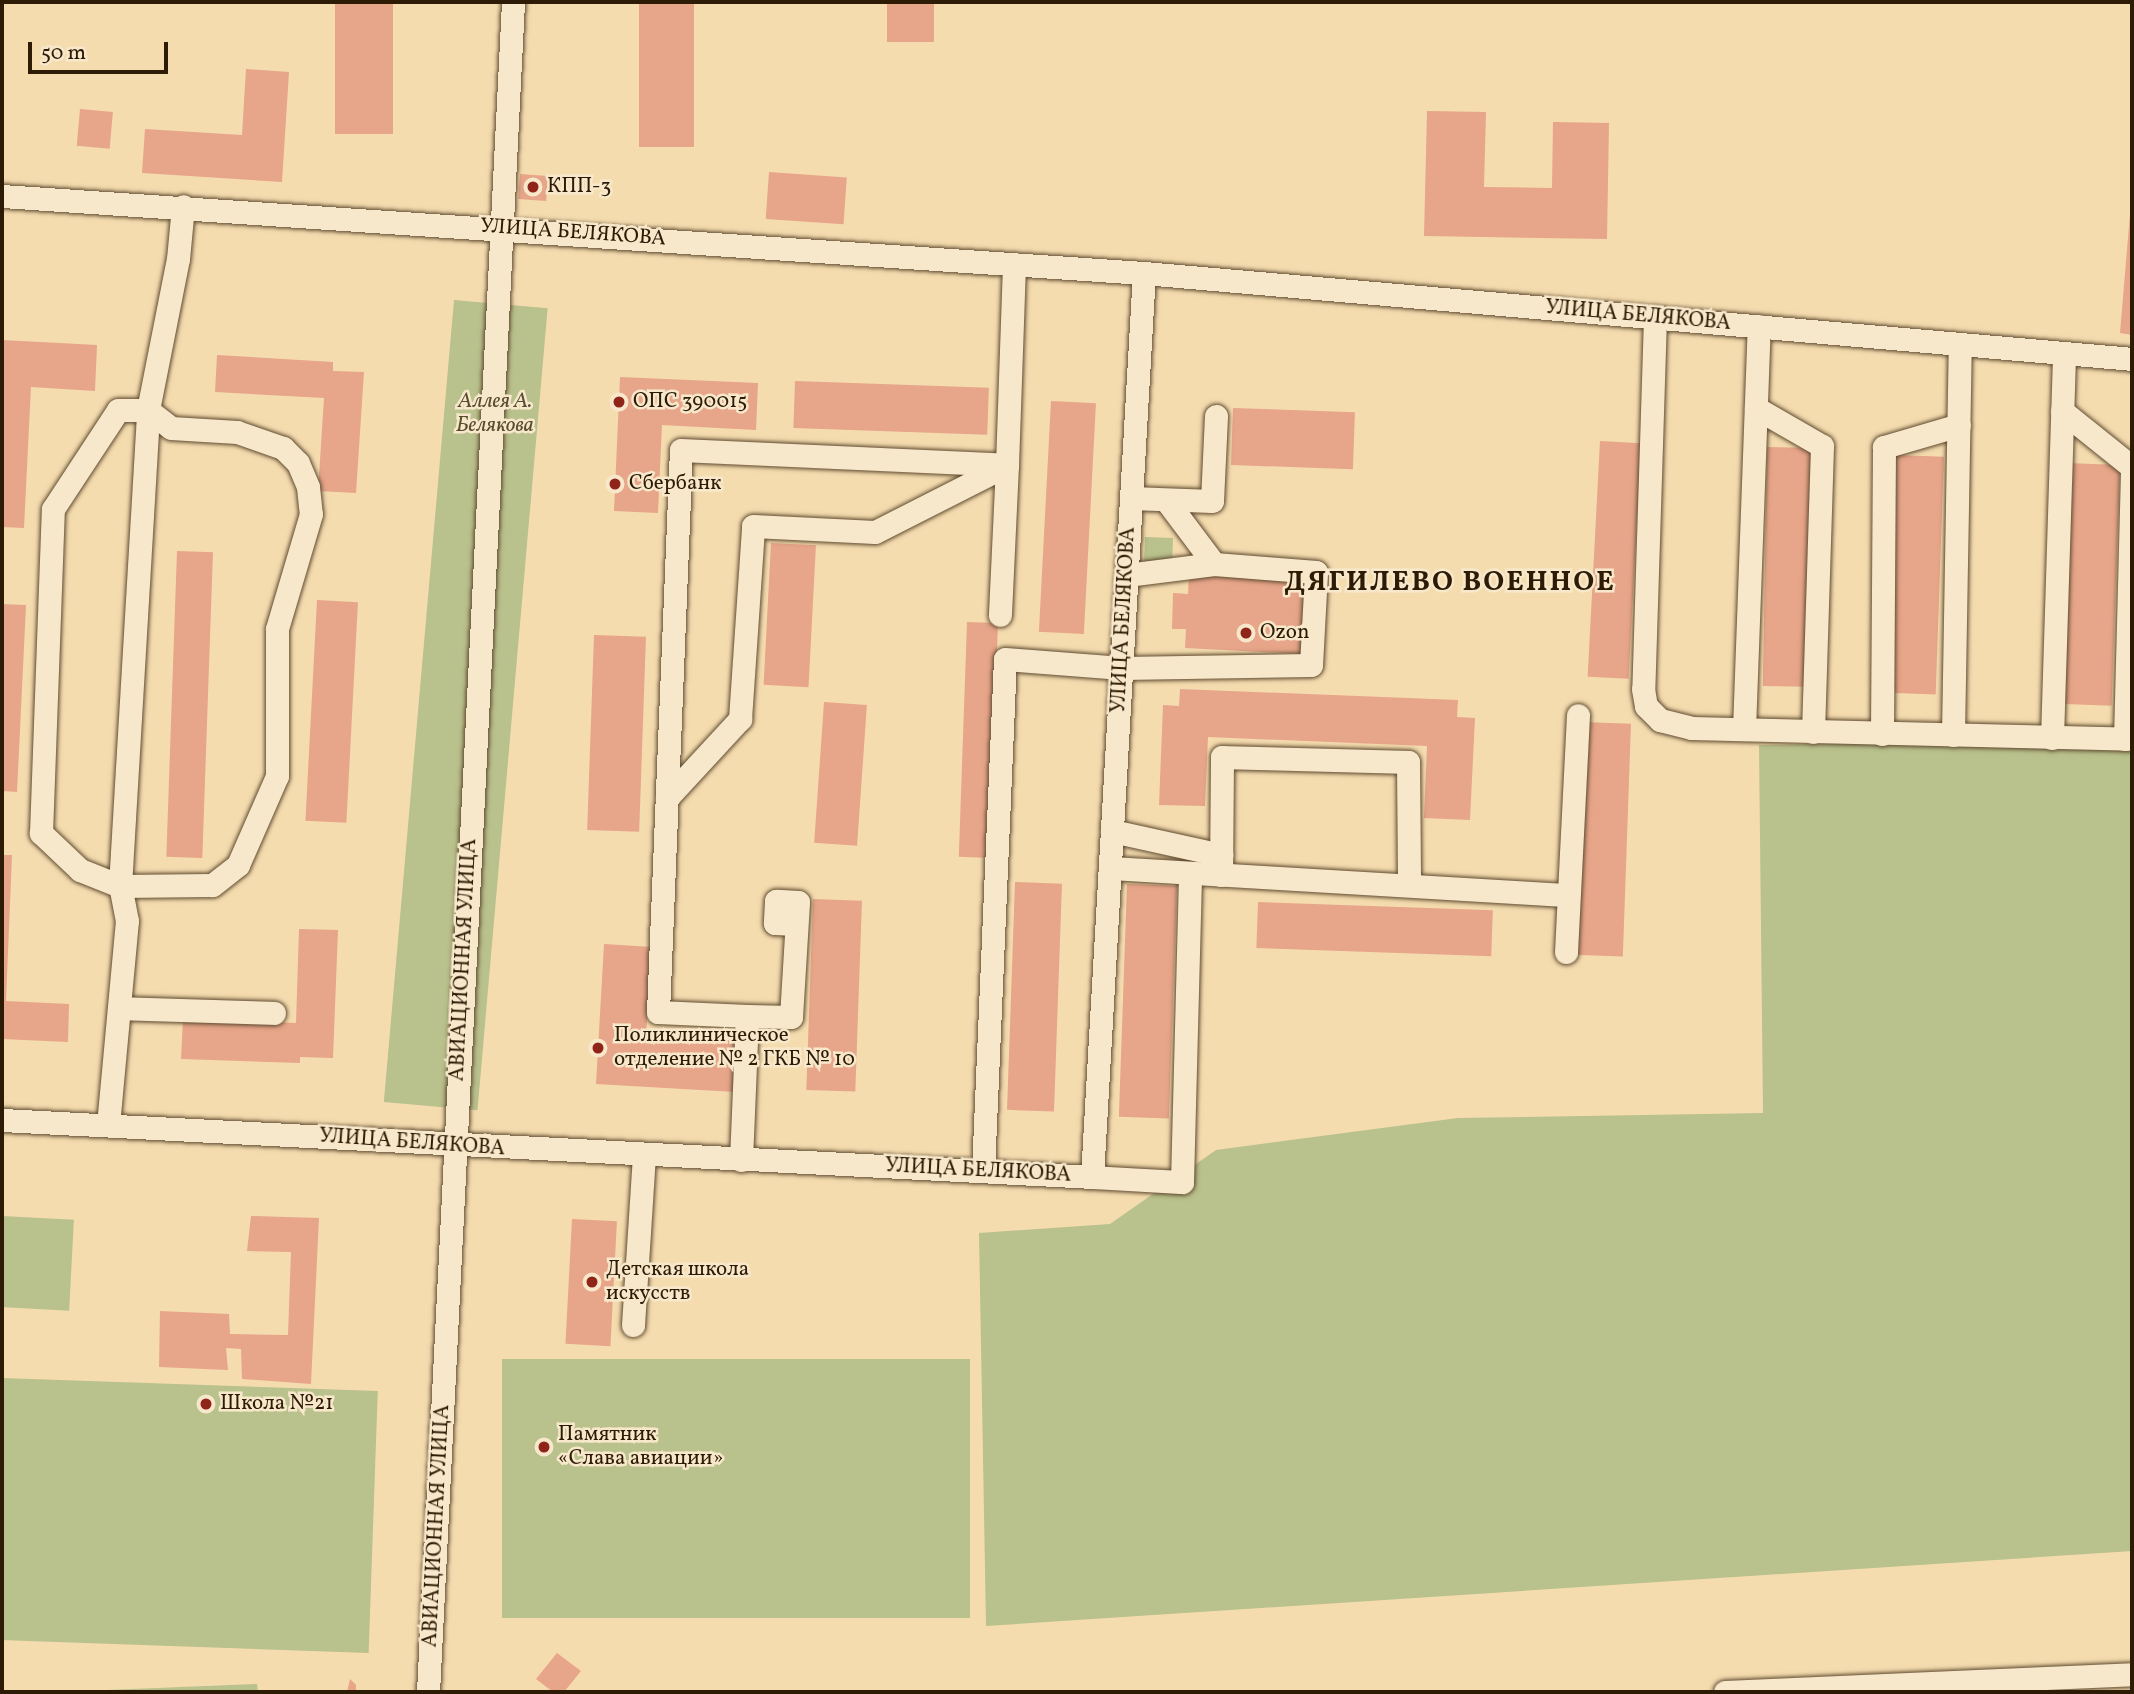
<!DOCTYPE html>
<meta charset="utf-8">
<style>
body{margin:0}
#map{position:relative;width:2134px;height:1694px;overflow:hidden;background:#f5dcaf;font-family:Vollkorn,serif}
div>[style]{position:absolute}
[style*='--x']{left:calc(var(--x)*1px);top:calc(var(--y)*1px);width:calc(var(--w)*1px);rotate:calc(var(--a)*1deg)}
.green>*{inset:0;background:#b9c18c;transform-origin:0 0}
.building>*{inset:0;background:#e7a589;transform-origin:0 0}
.roads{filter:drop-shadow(0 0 2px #5f4b30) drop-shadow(0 0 2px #5f4b30)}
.minor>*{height:23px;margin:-11.5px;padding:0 11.5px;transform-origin:11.5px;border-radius:11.5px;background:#f8e8cb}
.dots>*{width:19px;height:19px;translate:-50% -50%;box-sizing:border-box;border:4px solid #f8e8cb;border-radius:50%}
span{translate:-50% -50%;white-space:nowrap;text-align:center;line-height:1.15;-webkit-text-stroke:5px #f8e8cb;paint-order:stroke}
.poi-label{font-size:21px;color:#2d1b05}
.left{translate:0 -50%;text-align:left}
.street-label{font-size:21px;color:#2d1b05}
.park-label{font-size:21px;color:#574d2e;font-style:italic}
.district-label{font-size:28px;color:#2d1b05;font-weight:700;letter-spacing:2px}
.frame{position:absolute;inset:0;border:4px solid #2d1b05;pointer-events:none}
.scale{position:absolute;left:28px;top:42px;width:140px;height:32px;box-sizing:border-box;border:4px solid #2d1b05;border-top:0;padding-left:9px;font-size:21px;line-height:24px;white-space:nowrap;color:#2d1b05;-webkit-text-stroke:5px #f8e8cb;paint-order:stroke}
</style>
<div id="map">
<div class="green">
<i style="left:454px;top:300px;width:94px;height:805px;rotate:5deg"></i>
<i style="left:1145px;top:537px;width:28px;height:26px;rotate:2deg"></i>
<i style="clip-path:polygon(2132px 739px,2132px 1551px,986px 1626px,979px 1233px,1110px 1224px,1216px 1150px,1458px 1118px,1763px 1113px,1759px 745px)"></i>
<i style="left:2px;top:1216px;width:72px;height:91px;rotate:3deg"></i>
<i style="left:970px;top:1359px;width:259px;height:468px;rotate:90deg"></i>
<i style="left:2px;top:1378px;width:376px;height:262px;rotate:2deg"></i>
<i style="clip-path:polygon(257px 1684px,258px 1692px,57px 1692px)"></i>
</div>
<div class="building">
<i style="left:335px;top:2px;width:58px;height:132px"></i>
<i style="left:639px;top:2px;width:55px;height:145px"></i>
<i style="left:887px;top:2px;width:47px;height:40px"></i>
<i style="clip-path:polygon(246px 69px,289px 72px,282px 182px,142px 173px,145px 129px,242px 135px)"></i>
<i style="left:80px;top:109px;width:33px;height:37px;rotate:5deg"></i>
<i style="clip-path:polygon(1427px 111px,1486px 112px,1484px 187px,1552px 188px,1553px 122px,1609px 123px,1607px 239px,1424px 236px)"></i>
<i style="left:769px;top:172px;width:78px;height:47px;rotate:4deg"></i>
<i style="left:520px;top:174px;width:28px;height:25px;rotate:4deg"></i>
<i style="clip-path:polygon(2130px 214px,2132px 215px,2132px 335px,2120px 333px)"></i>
<i style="clip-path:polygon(2px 340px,97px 345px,95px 391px,31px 387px,24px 528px,2px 527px)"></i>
<i style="clip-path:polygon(217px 355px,333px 362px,333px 371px,364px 372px,356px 493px,318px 491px,324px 398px,215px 392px)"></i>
<i style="clip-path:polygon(620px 377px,758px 383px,756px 430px,662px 425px,658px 513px,614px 511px)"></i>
<i style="left:795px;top:381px;width:194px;height:47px;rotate:2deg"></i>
<i style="left:1051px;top:401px;width:45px;height:231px;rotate:3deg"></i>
<i style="left:1233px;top:408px;width:122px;height:57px;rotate:2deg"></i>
<i style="left:1600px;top:441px;width:41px;height:236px;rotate:3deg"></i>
<i style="left:1767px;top:447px;width:44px;height:239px;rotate:1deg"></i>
<i style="left:1896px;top:455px;width:48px;height:238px;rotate:2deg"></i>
<i style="left:2066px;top:463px;width:54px;height:241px;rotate:2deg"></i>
<i style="left:771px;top:543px;width:45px;height:142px;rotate:3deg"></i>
<i style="left:177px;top:551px;width:36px;height:306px;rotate:2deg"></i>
<i style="clip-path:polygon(1189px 575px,1308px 581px,1304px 654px,1185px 648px,1186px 629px,1172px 629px,1173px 593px,1188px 594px)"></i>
<i style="left:317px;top:600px;width:41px;height:221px;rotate:3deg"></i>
<i style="clip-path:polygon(2px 604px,26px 605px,17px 792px,2px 791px)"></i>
<i style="left:967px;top:622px;width:31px;height:235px;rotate:2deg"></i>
<i style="left:594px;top:635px;width:52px;height:195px;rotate:2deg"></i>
<i style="clip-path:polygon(1180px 689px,1458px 700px,1457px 717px,1475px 718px,1470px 820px,1424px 818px,1427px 746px,1208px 737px,1205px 806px,1159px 805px,1163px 705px,1179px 706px)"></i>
<i style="left:824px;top:702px;width:43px;height:141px;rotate:4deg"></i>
<i style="left:1582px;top:722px;width:49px;height:233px;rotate:2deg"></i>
<i style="clip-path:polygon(2px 855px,12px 855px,6px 1001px,69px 1004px,68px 1042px,2px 1039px)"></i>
<i style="left:1015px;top:882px;width:47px;height:228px;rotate:2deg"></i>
<i style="left:1127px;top:884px;width:50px;height:233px;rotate:2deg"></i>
<i style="left:813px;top:899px;width:49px;height:191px;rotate:2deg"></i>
<i style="left:1258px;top:902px;width:235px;height:46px;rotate:2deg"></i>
<i style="clip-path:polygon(299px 929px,338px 930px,333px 1058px,300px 1057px,300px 1063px,181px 1059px,183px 1018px,296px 1023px)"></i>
<i style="clip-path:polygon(604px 944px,652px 947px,646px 1035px,738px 1041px,735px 1092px,596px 1084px)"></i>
<i style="clip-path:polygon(251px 1216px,319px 1218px,311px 1384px,242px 1379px,241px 1349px,226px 1348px,228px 1370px,159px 1367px,160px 1311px,229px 1314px,230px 1334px,288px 1335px,291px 1252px,247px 1251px)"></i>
<i style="left:572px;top:1219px;width:45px;height:125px;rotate:3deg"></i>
<i style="clip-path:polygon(557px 1653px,581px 1671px,564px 1692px,553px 1692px,536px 1679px)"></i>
<i style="clip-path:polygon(350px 1679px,356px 1685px,356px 1692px,347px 1692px)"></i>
</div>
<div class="roads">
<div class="minor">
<i style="--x:2;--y:196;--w:1145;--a:3.86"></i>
<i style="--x:1144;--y:273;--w:992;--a:4.97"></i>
<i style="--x:1655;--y:317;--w:372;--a:91.8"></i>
<i style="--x:1643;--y:689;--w:17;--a:80"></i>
<i style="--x:1646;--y:706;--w:20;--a:45"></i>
<i style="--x:1660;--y:720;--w:32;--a:14"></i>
<i style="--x:1691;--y:728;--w:441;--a:1.4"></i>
<i style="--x:1756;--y:408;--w:76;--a:29.9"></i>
<i style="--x:1822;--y:446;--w:286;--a:91.8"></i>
<i style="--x:2062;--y:411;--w:90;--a:38.7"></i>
<i style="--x:1131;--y:498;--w:81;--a:2.1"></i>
<i style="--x:1212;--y:501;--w:85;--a:-87.3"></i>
<i style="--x:1166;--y:500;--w:80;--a:53.1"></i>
<i style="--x:1744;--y:729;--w:403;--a:-87.9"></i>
<i style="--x:1882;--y:734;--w:287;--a:-89.6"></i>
<i style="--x:1884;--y:447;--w:78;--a:-16.3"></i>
<i style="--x:1953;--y:735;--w:391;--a:-89"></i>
<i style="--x:2052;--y:738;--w:385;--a:-88.2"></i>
<i style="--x:2125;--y:739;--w:271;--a:-88.5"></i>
<i style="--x:667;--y:798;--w:108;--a:-47.3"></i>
<i style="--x:740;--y:719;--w:193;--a:-86.1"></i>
<i style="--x:753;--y:526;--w:122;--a:2.8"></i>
<i style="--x:875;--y:532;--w:148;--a:-26.9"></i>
<i style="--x:1007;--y:465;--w:150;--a:92.7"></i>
<i style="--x:1112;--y:831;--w:112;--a:12.4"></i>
<i style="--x:1110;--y:868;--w:457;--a:3.4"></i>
<i style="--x:1221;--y:875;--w:118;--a:-89.5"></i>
<i style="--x:1222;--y:757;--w:186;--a:1.5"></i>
<i style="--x:1408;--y:762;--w:122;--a:89.5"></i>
<i style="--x:1566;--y:952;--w:237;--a:-87.1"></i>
<i style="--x:119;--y:1008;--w:155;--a:1.8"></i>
<i style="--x:747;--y:1016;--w:44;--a:1.3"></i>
<i style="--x:791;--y:1017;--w:115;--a:-86.5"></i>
<i style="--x:798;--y:902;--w:22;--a:-177"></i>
<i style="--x:776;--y:901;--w:22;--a:93"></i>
<i style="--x:775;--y:923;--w:21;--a:3"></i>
<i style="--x:2;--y:1120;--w:1091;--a:2.99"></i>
<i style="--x:1092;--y:1177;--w:905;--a:-86.71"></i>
<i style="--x:108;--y:1125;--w:205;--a:-84.7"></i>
<i style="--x:127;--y:921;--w:36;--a:-101"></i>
<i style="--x:120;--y:886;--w:43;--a:-158.2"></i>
<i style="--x:80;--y:870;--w:54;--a:-136.5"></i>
<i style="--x:41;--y:833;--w:324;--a:-87.9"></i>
<i style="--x:53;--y:509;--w:118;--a:-56.7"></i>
<i style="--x:118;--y:410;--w:30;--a:0"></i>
<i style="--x:148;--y:410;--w:29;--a:38"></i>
<i style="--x:171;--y:428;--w:66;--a:3.5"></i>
<i style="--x:237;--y:432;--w:49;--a:19.2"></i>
<i style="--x:283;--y:448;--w:21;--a:45"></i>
<i style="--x:298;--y:463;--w:26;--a:67"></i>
<i style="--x:308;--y:487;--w:27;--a:84"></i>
<i style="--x:311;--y:514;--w:120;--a:106.5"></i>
<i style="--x:277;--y:629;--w:147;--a:90"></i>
<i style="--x:277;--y:776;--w:97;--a:113.7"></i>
<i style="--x:238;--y:865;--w:33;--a:142"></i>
<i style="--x:212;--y:885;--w:92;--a:179.4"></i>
<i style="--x:120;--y:886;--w:477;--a:-86.6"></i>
<i style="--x:148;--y:410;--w:154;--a:-78.8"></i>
<i style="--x:178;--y:259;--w:53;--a:-84.6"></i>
<i style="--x:741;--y:1160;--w:144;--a:-87.6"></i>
<i style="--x:747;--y:1016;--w:89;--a:-177.4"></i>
<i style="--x:658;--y:1012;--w:562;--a:-87.66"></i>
<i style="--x:681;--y:450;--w:326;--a:2.6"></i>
<i style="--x:1007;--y:465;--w:201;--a:-88"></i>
<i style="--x:983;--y:1171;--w:512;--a:-87.54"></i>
<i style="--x:1005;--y:659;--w:117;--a:4.4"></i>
<i style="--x:1122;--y:668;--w:189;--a:-0.9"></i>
<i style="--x:1311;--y:665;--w:93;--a:-86.9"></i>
<i style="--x:1316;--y:572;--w:102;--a:-175.5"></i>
<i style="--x:1214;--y:564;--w:88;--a:172.8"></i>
<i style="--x:1092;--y:1177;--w:90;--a:3.2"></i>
<i style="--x:1182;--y:1182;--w:309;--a:-88.5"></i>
<i style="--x:633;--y:1325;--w:171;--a:-86.3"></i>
<i style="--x:428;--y:1692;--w:1692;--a:-87.12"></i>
<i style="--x:1725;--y:1692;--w:407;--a:-2.5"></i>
</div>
</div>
<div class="dots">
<i style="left:533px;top:187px;background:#8f2418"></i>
<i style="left:619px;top:402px;background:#8f2418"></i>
<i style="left:615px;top:484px;background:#8f2418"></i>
<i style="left:1246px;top:633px;background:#8f2418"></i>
<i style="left:598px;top:1048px;background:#8f2418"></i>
<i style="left:592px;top:1282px;background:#8f2418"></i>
<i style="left:206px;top:1404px;background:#8f2418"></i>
<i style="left:544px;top:1447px;background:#8f2418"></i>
</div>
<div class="poi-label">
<span class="left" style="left:547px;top:187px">КПП-3</span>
<span class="left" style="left:633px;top:402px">ОПС 390015</span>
<span class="left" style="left:629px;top:484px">Сбербанк</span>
<span class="left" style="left:1260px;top:633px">Ozon</span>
<span class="left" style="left:614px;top:1048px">Поликлиническое<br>отделение № 2 ГКБ № 10</span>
<span class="left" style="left:606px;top:1282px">Детская школа<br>искусств</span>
<span class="left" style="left:220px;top:1404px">Школа №21</span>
<span class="left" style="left:558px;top:1447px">Памятник<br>«Слава авиации»</span>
</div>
<div class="street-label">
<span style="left:573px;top:233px;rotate:4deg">УЛИЦА БЕЛЯКОВА</span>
<span style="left:1638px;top:316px;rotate:5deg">УЛИЦА БЕЛЯКОВА</span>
<span style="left:1124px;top:620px;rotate:-87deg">УЛИЦА БЕЛЯКОВА</span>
<span style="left:464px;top:960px;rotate:-87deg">АВИАЦИОННАЯ УЛИЦА</span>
<span style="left:412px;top:1143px;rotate:4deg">УЛИЦА БЕЛЯКОВА</span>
<span style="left:978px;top:1171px;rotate:3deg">УЛИЦА БЕЛЯКОВА</span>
<span style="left:437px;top:1526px;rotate:-87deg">АВИАЦИОННАЯ УЛИЦА</span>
</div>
<div class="park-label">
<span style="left:495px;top:414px">Аллея А.<br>Белякова</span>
</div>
<div class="district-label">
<span style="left:1450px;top:583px">ДЯГИЛЕВО ВОЕННОЕ</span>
</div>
<div class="frame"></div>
<div class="scale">50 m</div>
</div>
